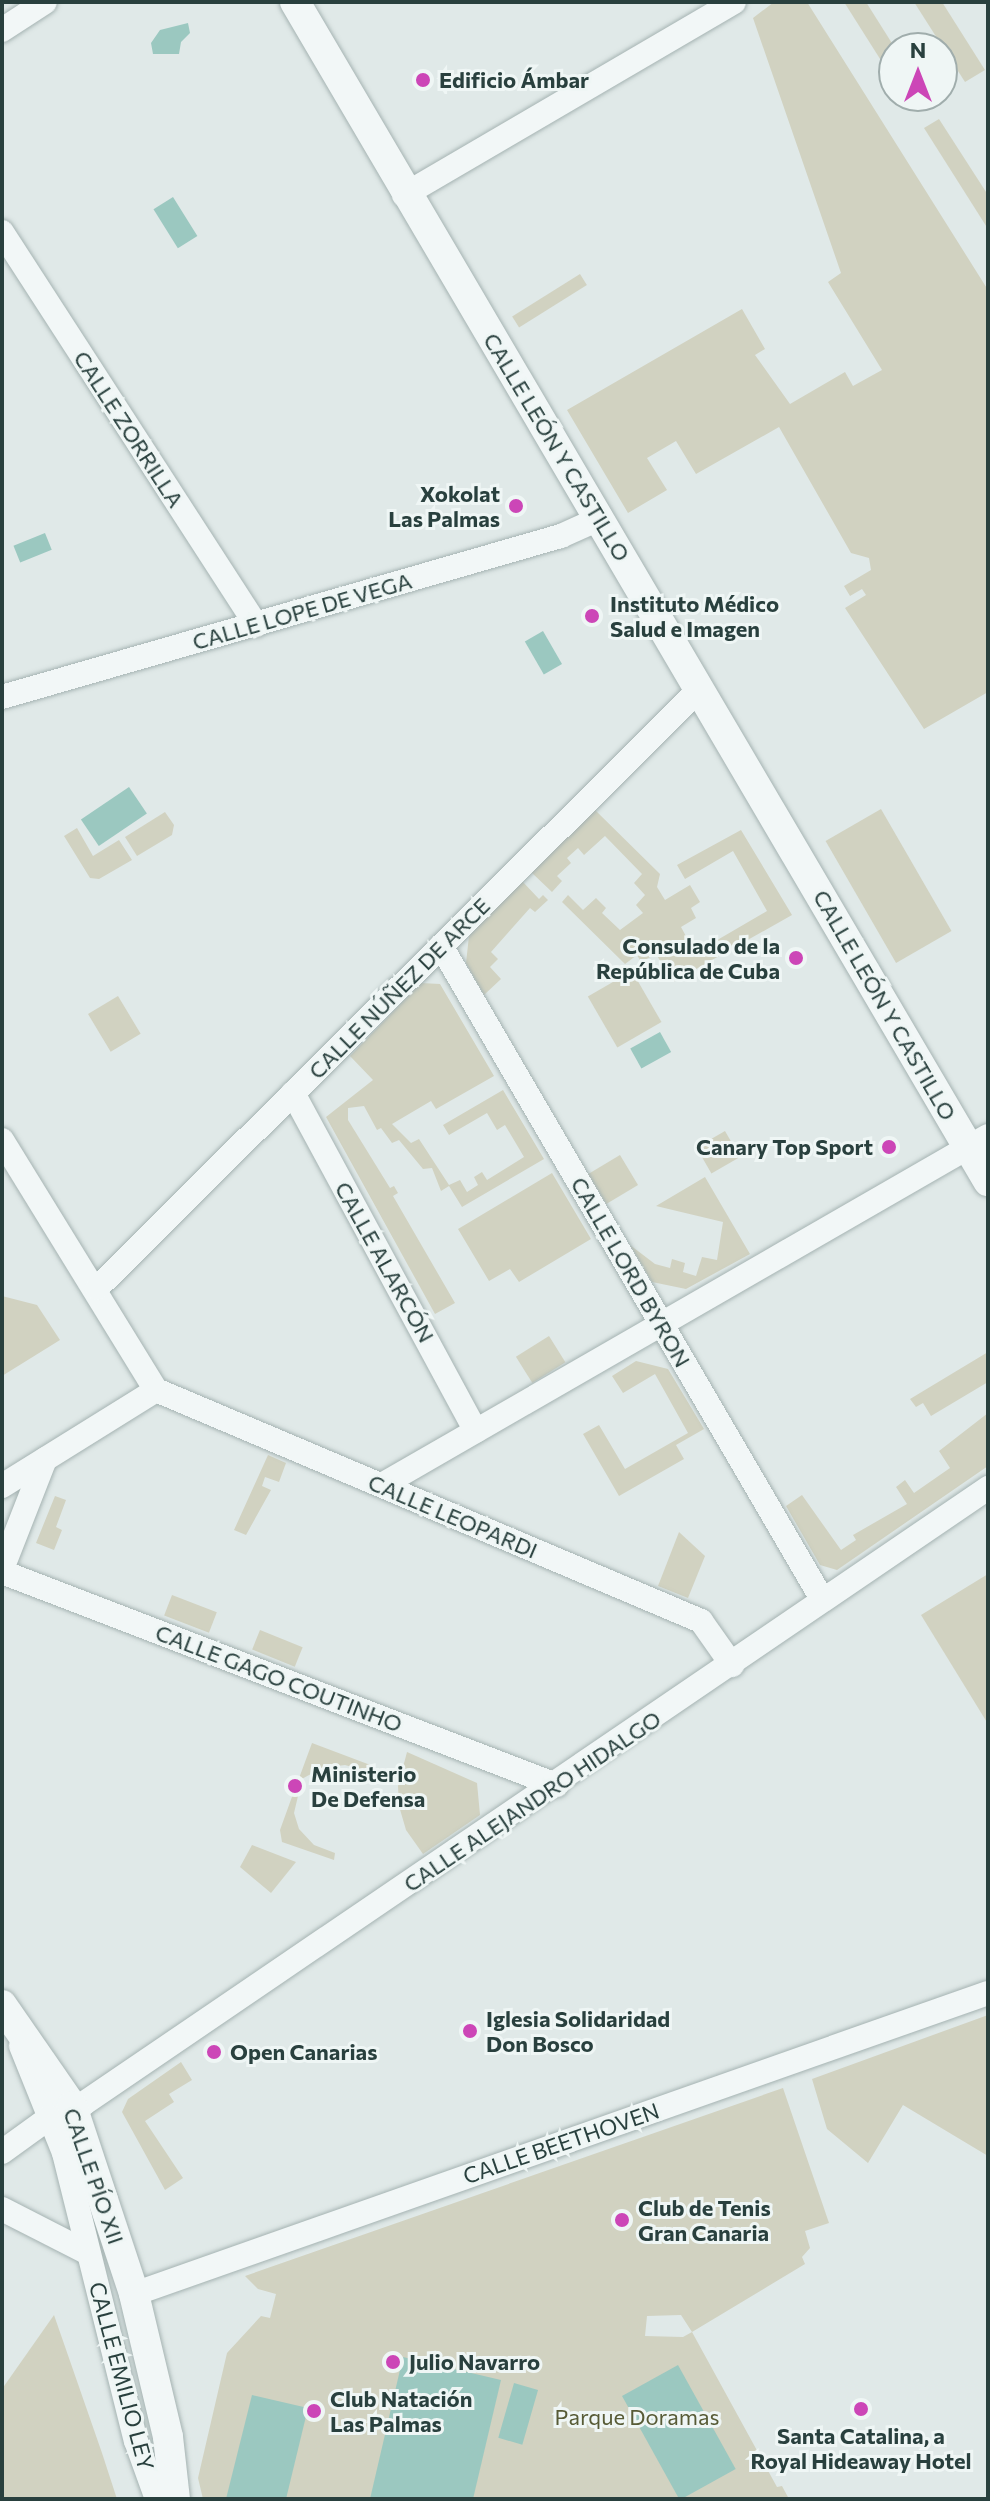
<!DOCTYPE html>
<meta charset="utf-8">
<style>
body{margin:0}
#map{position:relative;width:990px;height:2501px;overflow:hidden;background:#e0e9e8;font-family:Commissioner,sans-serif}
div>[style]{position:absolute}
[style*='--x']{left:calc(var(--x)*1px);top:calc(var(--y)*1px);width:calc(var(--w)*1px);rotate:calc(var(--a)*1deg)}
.green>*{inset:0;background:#d1d2c1;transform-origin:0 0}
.water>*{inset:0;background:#9bc8c0;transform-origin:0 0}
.roads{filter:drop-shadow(0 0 2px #a5b3b2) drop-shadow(0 0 2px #a5b3b2)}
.minor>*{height:24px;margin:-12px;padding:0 12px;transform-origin:12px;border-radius:12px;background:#f2f7f7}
.tertiary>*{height:30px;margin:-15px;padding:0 15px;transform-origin:15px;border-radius:15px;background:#f2f7f7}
.dots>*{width:22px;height:22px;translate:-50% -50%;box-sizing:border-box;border:4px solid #eff6f5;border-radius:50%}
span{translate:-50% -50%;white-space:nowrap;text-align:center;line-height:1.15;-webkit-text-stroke:6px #eff6f5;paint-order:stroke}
.poi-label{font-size:22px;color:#29403e;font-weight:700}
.left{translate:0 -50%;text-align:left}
.right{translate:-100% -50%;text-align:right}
.street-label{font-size:22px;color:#29403e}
.park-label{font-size:22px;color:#575b36}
.frame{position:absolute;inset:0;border:4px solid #29403e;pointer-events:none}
.north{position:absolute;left:878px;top:32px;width:80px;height:80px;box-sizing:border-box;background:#eff6f5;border:2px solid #a0adac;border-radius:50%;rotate:0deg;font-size:22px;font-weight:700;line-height:32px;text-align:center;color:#29403e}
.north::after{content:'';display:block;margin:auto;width:28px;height:36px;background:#cc46b7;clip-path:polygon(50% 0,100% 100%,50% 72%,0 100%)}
</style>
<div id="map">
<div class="green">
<i style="clip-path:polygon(774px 2px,807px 2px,988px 290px,988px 692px,924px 729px,845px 608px,866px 595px,862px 589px,850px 596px,844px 586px,871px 570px,869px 558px,851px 553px,779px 427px,696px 474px,676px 441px,647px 458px,667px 490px,628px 513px,567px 410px,742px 309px,765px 349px,755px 355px,790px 404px,845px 372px,853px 386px,882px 370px,828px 282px,841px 273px,753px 18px)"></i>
<i style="clip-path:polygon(844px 2px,866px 2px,895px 48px,894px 81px)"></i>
<i style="clip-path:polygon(914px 2px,942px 2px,985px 70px,965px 82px)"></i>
<i style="clip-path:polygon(939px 119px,988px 195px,988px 229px,924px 128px)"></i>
<i style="left:580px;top:274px;width:13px;height:80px;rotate:58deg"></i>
<i style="clip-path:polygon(594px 809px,660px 874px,657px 887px,665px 900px,690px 885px,700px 902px,691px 908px,696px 918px,681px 927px,695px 953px,767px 911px,733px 851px,685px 879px,677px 865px,741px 830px,792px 915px,673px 982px,656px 954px,641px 962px,637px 955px,625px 964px,562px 902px,568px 895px,583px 910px,596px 898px,606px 908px,602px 913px,620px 930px,643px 913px,636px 905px,645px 895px,634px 883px,642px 874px,605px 836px,584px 855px,578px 848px,567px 858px,571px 863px,557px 876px,562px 881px,552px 892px,531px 872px)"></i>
<i style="left:881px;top:809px;width:141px;height:64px;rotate:60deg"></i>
<i style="clip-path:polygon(165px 812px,174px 825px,172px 835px,137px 856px,125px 837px)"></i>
<i style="clip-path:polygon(77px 828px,93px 856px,119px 840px,132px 860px,99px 879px,90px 878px,64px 836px)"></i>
<i style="clip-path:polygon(522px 881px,539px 899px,543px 895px,548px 900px,535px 912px,530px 908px,491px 952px,498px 959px,490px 967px,501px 979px,484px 995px,466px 963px,469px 936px)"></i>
<i style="left:632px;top:971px;width:59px;height:51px;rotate:60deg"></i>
<i style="clip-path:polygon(421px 983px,440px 984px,494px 1076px,436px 1109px,431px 1101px,392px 1124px,411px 1143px,419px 1139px,449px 1185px,460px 1180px,467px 1192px,478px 1185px,474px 1177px,482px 1172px,487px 1180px,524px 1157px,505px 1125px,497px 1130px,487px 1113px,449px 1135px,443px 1125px,503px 1090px,544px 1159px,462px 1207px,449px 1186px,441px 1191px,432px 1168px,423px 1169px,399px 1140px,392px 1143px,381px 1128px,377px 1130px,364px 1106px,348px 1108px,348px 1120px,390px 1188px,394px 1186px,398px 1193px,393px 1196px,455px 1303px,435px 1314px,326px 1117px,373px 1080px,350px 1056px)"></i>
<i style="left:118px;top:996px;width:44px;height:35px;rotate:59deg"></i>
<i style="left:725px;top:1131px;width:30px;height:33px;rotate:60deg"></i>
<i style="left:620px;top:1155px;width:35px;height:37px;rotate:59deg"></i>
<i style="clip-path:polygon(552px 1173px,591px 1239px,519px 1282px,510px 1269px,489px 1281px,458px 1229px)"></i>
<i style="clip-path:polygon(705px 1177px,750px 1254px,686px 1289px,652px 1282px,630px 1245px,655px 1264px,670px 1268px,672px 1259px,685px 1263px,683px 1272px,696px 1276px,702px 1257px,717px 1260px,723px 1222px,656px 1206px)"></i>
<i style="clip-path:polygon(2px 1296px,37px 1305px,60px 1340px,2px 1376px)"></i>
<i style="left:549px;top:1336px;width:31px;height:39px;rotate:58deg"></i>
<i style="clip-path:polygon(988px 1352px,988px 1382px,931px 1416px,923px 1403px,916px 1407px,910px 1399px)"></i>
<i style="clip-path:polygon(636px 1361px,668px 1369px,704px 1429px,676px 1445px,684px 1459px,619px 1496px,583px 1434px,599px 1425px,625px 1469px,688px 1433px,655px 1374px,623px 1393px,612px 1376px)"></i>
<i style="clip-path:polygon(988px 1413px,988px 1466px,837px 1570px,820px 1565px,786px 1506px,802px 1495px,841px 1550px,856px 1540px,853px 1535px,907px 1504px,896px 1487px,905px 1480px,914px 1493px,950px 1468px,939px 1451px)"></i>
<i style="clip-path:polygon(268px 1455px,286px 1463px,279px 1482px,265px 1477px,262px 1486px,271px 1490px,246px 1535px,234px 1530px)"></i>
<i style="clip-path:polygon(55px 1496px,66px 1500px,56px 1527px,62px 1530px,54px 1550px,36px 1543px)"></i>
<i style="clip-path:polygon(679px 1532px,705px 1556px,688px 1598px,658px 1586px)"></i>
<i style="clip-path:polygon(988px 1574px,988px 1724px,921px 1615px)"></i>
<i style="left:172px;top:1595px;width:48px;height:22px;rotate:21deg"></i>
<i style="left:260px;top:1630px;width:46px;height:21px;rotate:22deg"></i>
<i style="clip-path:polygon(312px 1743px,373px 1766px,383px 1776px,382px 1784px,366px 1771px,345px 1765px,322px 1768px,298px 1781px)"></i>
<i style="clip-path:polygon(407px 1752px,477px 1783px,480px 1815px,423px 1854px,406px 1830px,399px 1806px,398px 1786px)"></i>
<i style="clip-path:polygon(293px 1794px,298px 1796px,294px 1813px,299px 1829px,314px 1845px,335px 1853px,334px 1860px,282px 1842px,280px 1830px)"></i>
<i style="clip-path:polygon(252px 1845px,296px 1862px,271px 1893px,240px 1867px)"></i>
<i style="clip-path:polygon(988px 2015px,988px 2156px,903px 2105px,868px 2163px,827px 2129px,812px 2079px)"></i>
<i style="clip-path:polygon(181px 2062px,192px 2080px,169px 2094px,174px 2102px,145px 2121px,183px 2178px,165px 2190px,122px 2112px,128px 2099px)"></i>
<i style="clip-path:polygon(evenodd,783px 2088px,829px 2223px,805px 2231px,810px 2248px,802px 2257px,805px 2264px,692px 2332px,777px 2487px,782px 2486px,789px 2499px,203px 2499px,198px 2478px,227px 2353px,261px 2316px,270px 2318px,276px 2294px,258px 2289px,245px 2276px,783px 2088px,681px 2315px,692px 2332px,683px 2337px,645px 2336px,647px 2316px,681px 2315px)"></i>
<i style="clip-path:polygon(54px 2315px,102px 2453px,117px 2499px,2px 2499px,2px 2389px)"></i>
</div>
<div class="water">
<i style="clip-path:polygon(188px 23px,190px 33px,181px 42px,179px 54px,153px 54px,151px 43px,160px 30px)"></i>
<i style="left:173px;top:197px;width:46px;height:23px;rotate:58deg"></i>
<i style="left:45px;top:533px;width:18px;height:34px;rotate:68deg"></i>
<i style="left:543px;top:631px;width:38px;height:21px;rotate:60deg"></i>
<i style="left:129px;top:787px;width:32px;height:58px;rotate:56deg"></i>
<i style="left:660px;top:1032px;width:23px;height:34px;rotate:61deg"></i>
<i style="clip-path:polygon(403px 2357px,501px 2380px,473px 2499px,370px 2499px)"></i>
<i style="left:678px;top:2365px;width:119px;height:64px;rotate:61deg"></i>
<i style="left:514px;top:2383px;width:25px;height:57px;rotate:16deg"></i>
<i style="clip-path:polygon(252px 2395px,308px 2408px,286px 2499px,226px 2499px)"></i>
</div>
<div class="roads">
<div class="minor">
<i style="--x:2;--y:30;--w:51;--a:-33.1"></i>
<i style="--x:404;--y:195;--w:382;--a:-30.3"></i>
<i style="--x:2;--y:232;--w:468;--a:57.1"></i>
<i style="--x:2;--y:697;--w:582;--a:-16.07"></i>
<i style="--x:561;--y:536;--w:44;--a:-24.2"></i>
<i style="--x:441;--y:946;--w:756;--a:59.74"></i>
<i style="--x:293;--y:1093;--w:384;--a:61.6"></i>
<i style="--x:2;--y:1140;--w:294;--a:58.4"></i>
<i style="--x:97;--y:1288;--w:851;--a:-44.81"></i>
<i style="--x:156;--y:1390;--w:592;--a:22.97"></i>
<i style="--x:701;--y:1621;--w:54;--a:54.8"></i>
<i style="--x:382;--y:1485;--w:699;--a:-29.94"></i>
<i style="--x:2;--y:1486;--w:181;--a:-31.9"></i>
<i style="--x:2;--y:1569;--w:118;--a:-68.6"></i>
<i style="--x:2;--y:1572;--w:594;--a:21.03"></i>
<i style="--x:21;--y:2046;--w:115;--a:68.1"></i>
<i style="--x:64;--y:2153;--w:297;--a:76"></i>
<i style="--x:136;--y:2441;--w:62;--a:70.1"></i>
<i style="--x:2;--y:2152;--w:58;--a:-35.9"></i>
<i style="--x:49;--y:2118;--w:37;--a:-22"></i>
<i style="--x:83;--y:2104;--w:1095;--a:-34.24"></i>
<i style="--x:2;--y:2209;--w:97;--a:27.1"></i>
<i style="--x:134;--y:2294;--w:905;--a:-19.42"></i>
</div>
<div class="tertiary">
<i style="--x:295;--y:2;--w:1368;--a:59.55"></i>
<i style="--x:2;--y:2005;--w:123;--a:55.3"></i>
<i style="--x:72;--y:2106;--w:198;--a:71.7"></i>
<i style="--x:134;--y:2294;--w:147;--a:76.6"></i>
<i style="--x:168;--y:2437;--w:62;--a:83.6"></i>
</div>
</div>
<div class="dots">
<i style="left:423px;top:80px;background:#cc46b7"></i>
<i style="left:516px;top:506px;background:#cc46b7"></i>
<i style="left:592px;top:616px;background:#cc46b7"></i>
<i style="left:796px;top:958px;background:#cc46b7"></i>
<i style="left:889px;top:1147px;background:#cc46b7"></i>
<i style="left:295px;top:1786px;background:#cc46b7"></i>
<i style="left:470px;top:2031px;background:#cc46b7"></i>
<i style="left:214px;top:2052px;background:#cc46b7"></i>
<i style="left:622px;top:2220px;background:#cc46b7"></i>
<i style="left:393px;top:2362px;background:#cc46b7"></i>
<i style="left:861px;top:2409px;background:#cc46b7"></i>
<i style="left:314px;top:2411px;background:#cc46b7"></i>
</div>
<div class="poi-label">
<span class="left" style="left:439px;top:80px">Edificio Ámbar</span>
<span class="right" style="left:500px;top:506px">Xokolat<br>Las Palmas</span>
<span class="left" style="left:610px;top:616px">Instituto Médico<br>Salud e Imagen</span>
<span class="right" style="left:780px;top:958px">Consulado de la<br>República de Cuba</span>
<span class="right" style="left:873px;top:1147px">Canary Top Sport</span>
<span class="left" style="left:311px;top:1786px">Ministerio<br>De Defensa</span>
<span class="left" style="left:486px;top:2031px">Iglesia Solidaridad<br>Don Bosco</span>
<span class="left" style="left:230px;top:2052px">Open Canarias</span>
<span class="left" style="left:638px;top:2220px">Club de Tenis<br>Gran Canaria</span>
<span class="left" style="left:409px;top:2362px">Julio Navarro</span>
<span class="left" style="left:330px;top:2411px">Club Natación<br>Las Palmas</span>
<span style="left:861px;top:2448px">Santa Catalina, a<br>Royal Hideaway Hotel</span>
</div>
<div class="street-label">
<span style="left:129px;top:429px;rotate:57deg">CALLE ZORRILLA</span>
<span style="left:557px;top:447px;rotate:59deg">CALLE LEÓN Y CASTILLO</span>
<span style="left:302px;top:611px;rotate:-16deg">CALLE LOPE DE VEGA</span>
<span style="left:399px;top:988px;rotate:-45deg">CALLE NÚÑEZ DE ARCE</span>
<span style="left:885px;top:1005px;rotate:60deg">CALLE LEÓN Y CASTILLO</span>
<span style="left:385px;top:1262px;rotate:61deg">CALLE ALARCÓN</span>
<span style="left:631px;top:1272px;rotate:60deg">CALLE LORD BYRON</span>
<span style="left:453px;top:1516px;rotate:23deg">CALLE LEOPARDI</span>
<span style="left:279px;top:1678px;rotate:21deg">CALLE GAGO COUTINHO</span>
<span style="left:532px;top:1801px;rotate:-34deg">CALLE ALEJANDRO HIDALGO</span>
<span style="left:561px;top:2143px;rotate:-19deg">CALLE BEETHOVEN</span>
<span style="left:94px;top:2176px;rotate:71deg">CALLE PÍO XII</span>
<span style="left:122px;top:2376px;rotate:75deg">CALLE EMILIO LEY</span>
</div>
<div class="park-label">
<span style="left:637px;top:2417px">Parque Doramas</span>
</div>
<div class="frame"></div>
<div class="north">N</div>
</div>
